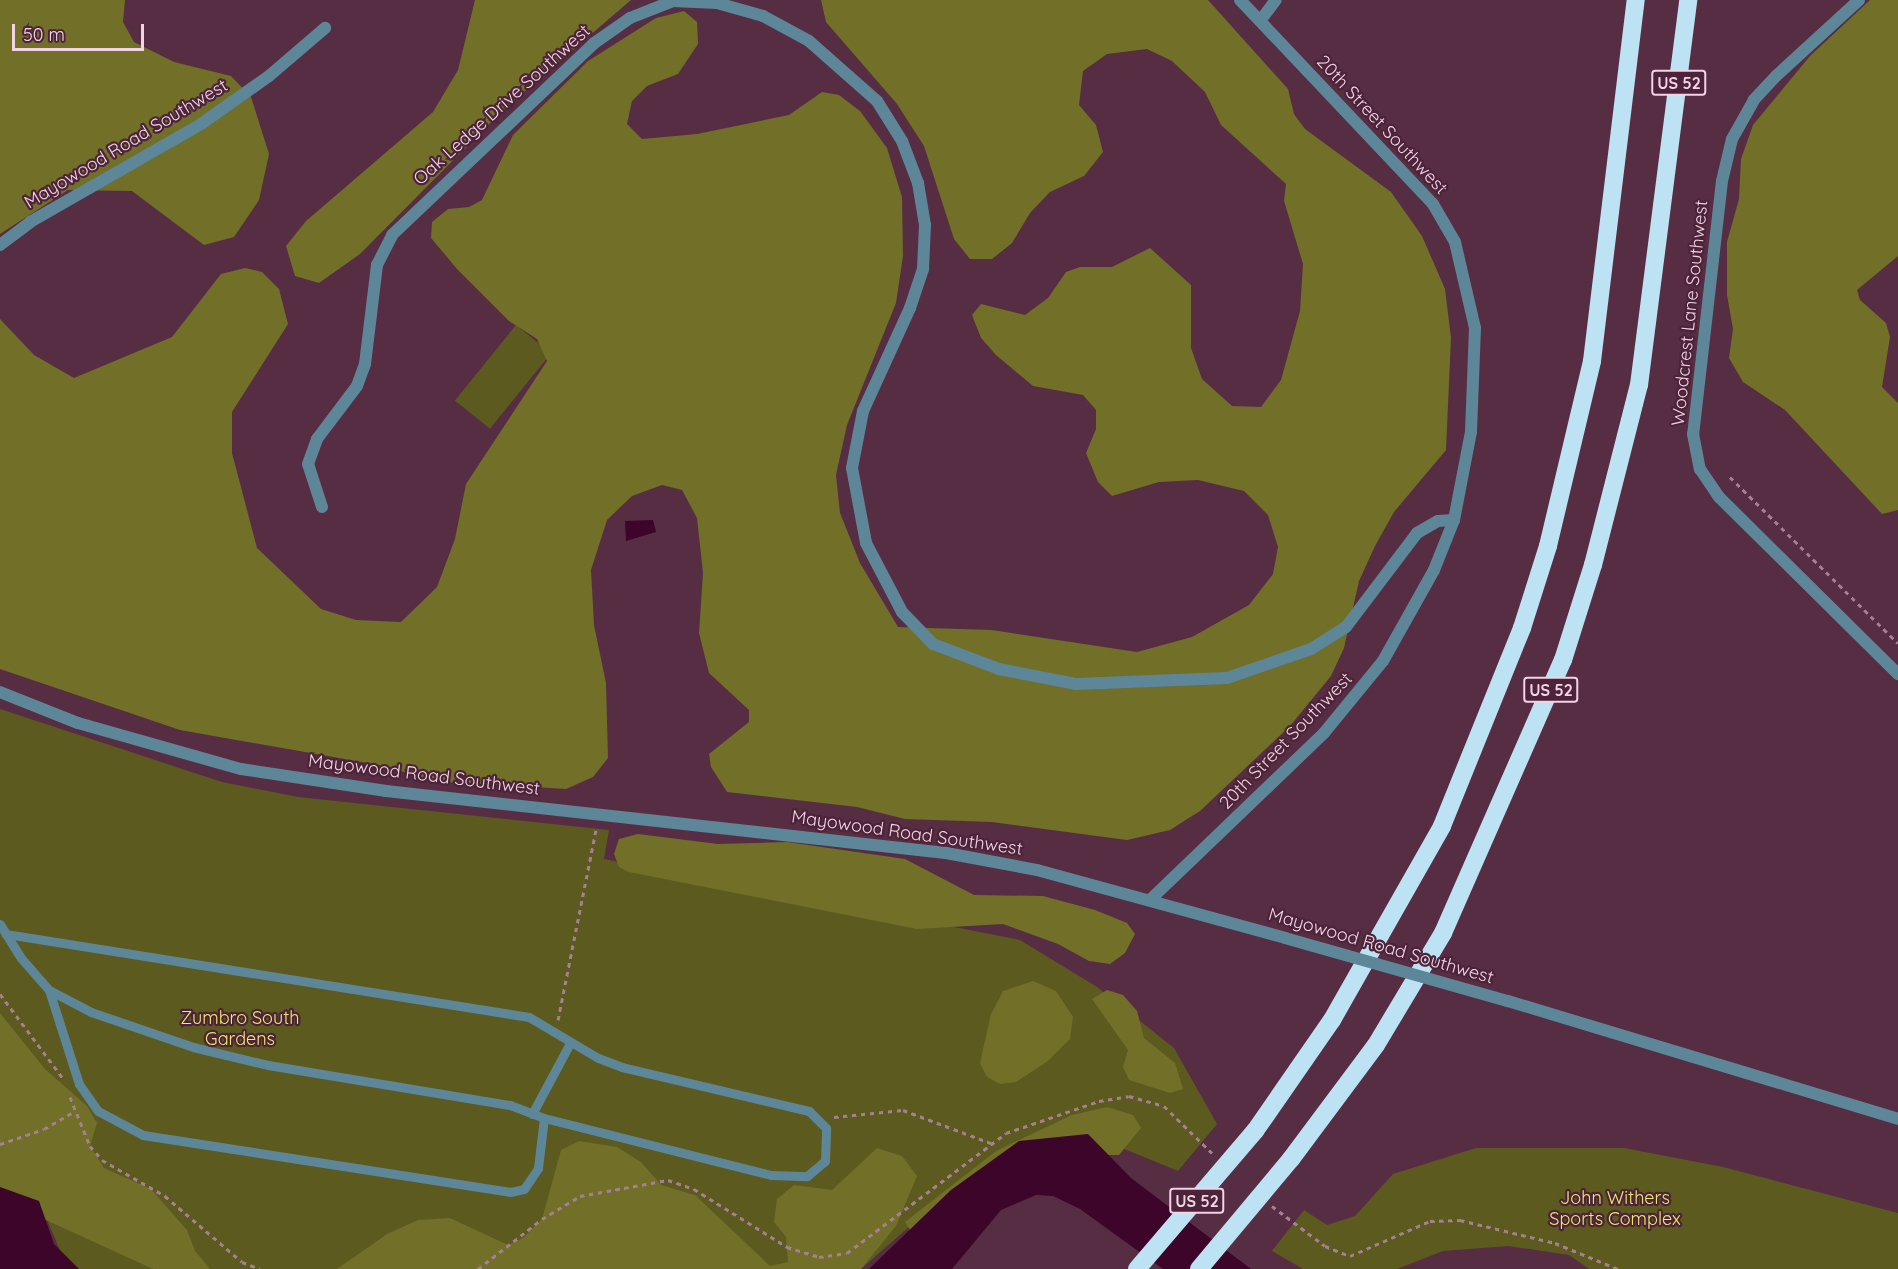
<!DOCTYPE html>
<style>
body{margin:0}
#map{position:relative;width:1898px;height:1269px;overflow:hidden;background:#572d44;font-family:Quicksand,sans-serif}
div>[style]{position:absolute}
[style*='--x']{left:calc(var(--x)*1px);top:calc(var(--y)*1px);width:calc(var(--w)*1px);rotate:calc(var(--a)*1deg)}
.green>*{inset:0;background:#5c5a1f;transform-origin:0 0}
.forest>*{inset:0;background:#716f28}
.water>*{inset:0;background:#3d0529}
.path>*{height:3px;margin-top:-1.5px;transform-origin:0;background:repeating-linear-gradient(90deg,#a38092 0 4.5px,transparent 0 9px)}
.service>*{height:9px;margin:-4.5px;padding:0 4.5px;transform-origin:4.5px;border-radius:4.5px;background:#5e8699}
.minor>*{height:12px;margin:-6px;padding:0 6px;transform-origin:6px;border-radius:6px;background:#5e8699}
.tertiary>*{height:12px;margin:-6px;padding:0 6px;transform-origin:6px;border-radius:6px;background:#5e8699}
.motorway>*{height:18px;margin:-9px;padding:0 9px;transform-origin:9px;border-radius:9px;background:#bce2f3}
.tertiary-bridge>*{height:12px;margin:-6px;padding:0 6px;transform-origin:6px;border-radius:6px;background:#5e8699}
.motorway-bridge>*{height:18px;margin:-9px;padding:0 9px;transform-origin:9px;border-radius:9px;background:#bce2f3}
span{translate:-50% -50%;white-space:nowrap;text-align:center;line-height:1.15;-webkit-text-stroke:4.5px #4c2339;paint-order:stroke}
.shield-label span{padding:2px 4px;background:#4c2339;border:2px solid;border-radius:4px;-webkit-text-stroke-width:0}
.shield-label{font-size:16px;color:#f1d5e2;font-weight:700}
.street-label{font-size:18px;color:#f1d5e2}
.park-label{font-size:18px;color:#ece96c}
.scale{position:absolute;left:12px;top:24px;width:132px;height:27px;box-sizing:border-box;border:3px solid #f1d5e2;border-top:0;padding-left:8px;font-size:18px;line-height:21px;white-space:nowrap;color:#f1d5e2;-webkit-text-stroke:4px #4c2339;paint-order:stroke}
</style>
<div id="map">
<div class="green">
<i style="left:516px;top:325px;width:45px;height:97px;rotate:39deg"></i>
<i style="clip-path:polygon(0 709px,222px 782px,298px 797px,609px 830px,604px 859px,1020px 940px,1097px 987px,1174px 1048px,1217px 1124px,1178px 1171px,1088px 1134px,951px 1190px,861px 1269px,68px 1269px,39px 1201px,0 1187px)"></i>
<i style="clip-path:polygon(1476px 1148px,1624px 1148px,1723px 1167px,1898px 1213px,1898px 1269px,1589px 1269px,1569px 1255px,1508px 1246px,1443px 1251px,1397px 1269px,1303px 1269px,1272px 1251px,1304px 1210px,1327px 1225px,1355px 1216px,1393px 1174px)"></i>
</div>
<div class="forest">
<i style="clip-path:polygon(0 0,125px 0,123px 22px,134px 42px,174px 62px,231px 76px,251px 97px,269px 154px,259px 200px,234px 237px,204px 245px,132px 191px,68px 190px,0 234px)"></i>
<i style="clip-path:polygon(475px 0,631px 0,502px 111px,360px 254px,319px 283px,295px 276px,286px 246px,306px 221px,433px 112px,458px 70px)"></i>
<i style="clip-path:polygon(821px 0,1208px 0,1288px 89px,1294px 114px,1305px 129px,1391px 192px,1422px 236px,1445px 289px,1451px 338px,1446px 450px,1394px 512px,1375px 546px,1359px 581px,1344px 648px,1331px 676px,1290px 726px,1200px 811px,1170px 830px,1127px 840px,992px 822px,905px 819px,857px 807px,727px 792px,711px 767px,709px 754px,749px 722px,749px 710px,709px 673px,699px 633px,703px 573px,697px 518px,682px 490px,662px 485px,632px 496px,607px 520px,591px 570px,594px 625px,606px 683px,608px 758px,593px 777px,566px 789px,429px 781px,390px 767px,180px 730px,0 669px,0 319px,34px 355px,74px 378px,172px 337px,221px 274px,245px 268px,262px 272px,279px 289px,288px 324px,232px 412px,232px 453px,257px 548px,321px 609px,356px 620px,401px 622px,437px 587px,455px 539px,466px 484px,547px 361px,537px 339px,509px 321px,457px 269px,431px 238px,432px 222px,448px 209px,469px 207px,482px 200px,513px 135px,588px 61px,656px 18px,684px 11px,697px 22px,698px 44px,678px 74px,647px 86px,632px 101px,627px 124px,642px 139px,697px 134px,789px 115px,822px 92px,839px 95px,860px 111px,887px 148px,902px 197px,903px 256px,896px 303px,847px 425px,836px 475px,840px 513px,860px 563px,898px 627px,992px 630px,1137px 652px,1192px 637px,1249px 605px,1273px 574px,1278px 547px,1268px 515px,1244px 491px,1198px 480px,1159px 482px,1112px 496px,1098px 482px,1086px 453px,1096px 429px,1096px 410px,1083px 395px,1033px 386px,996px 355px,981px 338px,972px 315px,981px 304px,1025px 315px,1048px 298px,1066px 272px,1080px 267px,1112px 267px,1150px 248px,1191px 285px,1191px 348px,1202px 379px,1232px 406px,1261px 407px,1281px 380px,1300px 311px,1303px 264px,1284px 201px,1286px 184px,1221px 125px,1205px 92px,1172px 61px,1147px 49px,1107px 54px,1083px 71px,1079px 105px,1096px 125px,1103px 152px,1084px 176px,1050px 192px,1030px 213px,1012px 243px,992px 259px,970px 259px,954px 239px,924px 146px,897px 104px,826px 22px)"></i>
<i style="clip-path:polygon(1870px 0,1898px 0,1898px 256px,1857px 290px,1860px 300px,1886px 323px,1890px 337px,1882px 387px,1898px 403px,1898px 510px,1882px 514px,1785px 410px,1743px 382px,1729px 358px,1733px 329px,1727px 295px,1727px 242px,1739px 199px,1741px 159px,1753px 125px,1810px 56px)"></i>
<i style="clip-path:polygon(638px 834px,718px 844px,787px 842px,905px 859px,974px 895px,1043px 896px,1095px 910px,1127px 923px,1135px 934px,1125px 953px,1110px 964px,1089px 961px,1058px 944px,1003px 924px,917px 929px,629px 872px,619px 867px,614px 854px,619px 839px)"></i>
<i style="clip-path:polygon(1033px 981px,1056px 991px,1073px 1017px,1070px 1039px,1048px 1061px,1016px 1082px,1000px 1084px,987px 1077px,980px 1063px,991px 1014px,1003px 991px)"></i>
<i style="clip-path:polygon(1107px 990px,1123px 995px,1137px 1011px,1144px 1038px,1175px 1063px,1183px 1089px,1170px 1093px,1129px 1080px,1123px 1067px,1128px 1050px,1092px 999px)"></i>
<i style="clip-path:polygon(0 1013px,45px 1069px,87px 1106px,97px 1123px,90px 1146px,104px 1168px,151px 1189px,187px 1230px,195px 1251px,210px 1269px,153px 1269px,0 1199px)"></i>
<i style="clip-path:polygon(1107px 1107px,1133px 1115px,1141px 1128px,1119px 1155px,1090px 1155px,912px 1233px,905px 1222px,996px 1151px,1072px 1115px)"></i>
<i style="clip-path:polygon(579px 1141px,617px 1147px,641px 1162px,661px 1185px,695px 1195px,770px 1266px,788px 1262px,786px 1237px,774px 1222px,777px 1199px,794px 1185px,832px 1190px,877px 1148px,902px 1156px,917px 1176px,896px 1226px,861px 1269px,337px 1269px,387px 1234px,418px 1220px,450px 1218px,508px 1245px,523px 1238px,542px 1219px,561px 1150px)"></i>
</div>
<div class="water">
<i style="clip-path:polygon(625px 521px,653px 520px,656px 532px,626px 541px)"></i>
<i style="clip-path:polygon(1088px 1134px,1131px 1178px,1251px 1269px,1163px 1269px,1080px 1209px,1053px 1196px,1036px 1195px,1001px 1210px,952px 1269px,869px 1269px,951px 1190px,1019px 1141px)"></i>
<i style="clip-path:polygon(0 1187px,39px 1201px,54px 1244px,79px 1269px,0 1269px)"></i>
</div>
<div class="path">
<i style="--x:1730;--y:477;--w:236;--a:44.7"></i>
<i style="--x:0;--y:994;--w:104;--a:53.2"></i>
<i style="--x:558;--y:1020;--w:194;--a:-78.7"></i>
<i style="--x:70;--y:1097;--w:53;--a:67.8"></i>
<i style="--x:90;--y:1146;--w:18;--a:49"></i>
<i style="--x:102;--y:1160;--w:73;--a:29.7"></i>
<i style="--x:165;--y:1196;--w:101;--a:40.6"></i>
<i style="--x:242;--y:1262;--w:19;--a:21"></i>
<i style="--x:834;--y:1117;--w:69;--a:-5.8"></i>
<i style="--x:903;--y:1110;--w:94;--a:20.6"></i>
<i style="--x:0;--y:1144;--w:46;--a:-18.8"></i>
<i style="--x:44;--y:1129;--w:34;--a:-30"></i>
<i style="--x:1272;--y:1206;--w:66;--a:37"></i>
<i style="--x:1325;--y:1246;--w:27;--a:22"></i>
<i style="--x:1350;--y:1256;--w:87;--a:-23.6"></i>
<i style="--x:1430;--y:1221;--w:30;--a:-2"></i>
<i style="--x:1460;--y:1220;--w:98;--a:13.6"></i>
<i style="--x:1555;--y:1243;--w:68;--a:22.4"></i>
<i style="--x:478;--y:1269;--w:81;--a:-38"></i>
<i style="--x:542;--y:1219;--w:44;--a:-31.2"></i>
<i style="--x:580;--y:1196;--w:89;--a:-10.3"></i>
<i style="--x:668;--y:1180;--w:28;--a:19"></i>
<i style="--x:694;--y:1189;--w:110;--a:31.9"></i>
<i style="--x:787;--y:1247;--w:34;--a:17"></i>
<i style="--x:819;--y:1257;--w:28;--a:-8"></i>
<i style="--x:847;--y:1253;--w:199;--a:-37"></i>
<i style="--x:1006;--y:1133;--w:98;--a:-19"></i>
<i style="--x:1099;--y:1101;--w:30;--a:-9"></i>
<i style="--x:1129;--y:1096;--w:36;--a:16"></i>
<i style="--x:1164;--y:1106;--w:69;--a:44.4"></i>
</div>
<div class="service">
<i style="--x:0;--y:924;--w:12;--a:59"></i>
<i style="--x:6;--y:934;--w:28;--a:58"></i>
<i style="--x:21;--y:958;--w:43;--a:48.8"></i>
<i style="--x:49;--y:990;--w:47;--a:27.6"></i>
<i style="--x:91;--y:1012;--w:108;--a:18.9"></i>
<i style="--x:193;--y:1047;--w:77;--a:13.5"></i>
<i style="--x:268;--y:1065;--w:245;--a:9.4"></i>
<i style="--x:510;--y:1105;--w:36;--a:21"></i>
<i style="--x:544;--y:1118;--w:234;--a:14.1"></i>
<i style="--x:771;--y:1175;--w:36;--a:2"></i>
<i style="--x:807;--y:1176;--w:23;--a:-40"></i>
<i style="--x:825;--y:1161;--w:33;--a:-88"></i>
<i style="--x:826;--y:1128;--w:24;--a:-135"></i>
<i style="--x:809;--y:1111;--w:192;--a:-166.8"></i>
<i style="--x:622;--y:1067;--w:26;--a:-159"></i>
<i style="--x:598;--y:1058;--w:80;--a:-149.3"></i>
<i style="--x:529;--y:1017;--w:530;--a:-170.98"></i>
<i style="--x:49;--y:990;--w:99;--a:72.3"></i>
<i style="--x:79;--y:1084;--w:33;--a:55"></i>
<i style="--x:98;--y:1111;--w:51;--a:28.1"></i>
<i style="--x:143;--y:1135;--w:371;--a:8.8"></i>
<i style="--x:510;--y:1192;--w:14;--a:-12"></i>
<i style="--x:524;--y:1189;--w:25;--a:-56"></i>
<i style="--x:538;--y:1168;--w:50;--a:-83.2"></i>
<i style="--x:532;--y:1114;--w:81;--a:-61.8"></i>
</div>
<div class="minor">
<i style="--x:1859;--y:0;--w:113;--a:137.5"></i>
<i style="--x:1776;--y:76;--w:33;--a:133"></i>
<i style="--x:1754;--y:100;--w:45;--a:119.4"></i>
<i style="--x:1732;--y:139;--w:43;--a:103.4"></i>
<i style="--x:1722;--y:181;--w:255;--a:96.5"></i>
<i style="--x:1693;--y:434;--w:36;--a:79"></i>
<i style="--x:1700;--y:469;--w:34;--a:56"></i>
<i style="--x:1719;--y:497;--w:252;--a:44.7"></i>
<i style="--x:1260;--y:21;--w:26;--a:-53"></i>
<i style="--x:0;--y:245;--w:38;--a:-37"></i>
<i style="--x:30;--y:222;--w:197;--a:-29.8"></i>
<i style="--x:201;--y:124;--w:83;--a:-35.2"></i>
<i style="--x:269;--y:76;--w:74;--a:-40.6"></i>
<i style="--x:322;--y:507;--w:45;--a:-108"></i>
<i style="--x:308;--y:464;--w:27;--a:-70"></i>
<i style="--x:317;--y:439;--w:66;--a:-53"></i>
<i style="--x:357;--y:386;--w:23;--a:-70"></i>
<i style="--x:365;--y:364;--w:100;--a:-83.1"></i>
<i style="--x:377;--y:265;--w:34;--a:-63"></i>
<i style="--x:392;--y:235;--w:277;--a:-43.5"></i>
<i style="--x:593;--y:44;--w:45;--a:-35.1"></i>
<i style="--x:630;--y:18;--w:46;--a:-21.6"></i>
<i style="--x:673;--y:1;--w:44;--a:2.6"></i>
<i style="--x:717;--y:3;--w:48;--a:15.8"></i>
<i style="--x:763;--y:16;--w:52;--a:28.5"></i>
<i style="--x:809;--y:41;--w:91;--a:41.4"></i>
<i style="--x:877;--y:101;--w:47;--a:58"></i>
<i style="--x:902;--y:141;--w:45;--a:69.1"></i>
<i style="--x:918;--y:183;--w:43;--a:80.5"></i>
<i style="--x:925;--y:225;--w:44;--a:92.6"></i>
<i style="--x:923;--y:269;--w:41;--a:108.4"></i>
<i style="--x:910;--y:308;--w:113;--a:114.5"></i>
<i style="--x:863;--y:411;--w:58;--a:100.9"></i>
<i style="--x:852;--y:468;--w:76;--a:79.4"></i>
<i style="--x:866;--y:543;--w:78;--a:62.4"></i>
<i style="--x:902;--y:612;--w:45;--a:45.9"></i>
<i style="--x:933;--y:644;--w:71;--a:20.7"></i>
<i style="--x:999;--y:669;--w:78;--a:11"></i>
<i style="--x:1076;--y:684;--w:151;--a:-2.3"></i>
<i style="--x:1227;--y:678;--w:89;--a:-19"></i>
<i style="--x:1311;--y:649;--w:41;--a:-32.2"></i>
<i style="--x:1346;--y:627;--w:118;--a:-52.9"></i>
<i style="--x:1417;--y:533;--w:24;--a:-30"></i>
<i style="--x:1438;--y:521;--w:16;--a:-4"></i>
</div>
<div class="tertiary">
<i style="--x:0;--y:692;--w:84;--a:21.7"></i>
<i style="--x:78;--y:723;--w:169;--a:15.8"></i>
<i style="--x:241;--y:769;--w:147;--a:8.6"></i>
<i style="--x:386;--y:791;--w:563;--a:6.32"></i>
<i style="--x:946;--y:853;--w:93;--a:10.6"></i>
<i style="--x:1037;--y:870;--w:257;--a:15.3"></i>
<i style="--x:1152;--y:898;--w:238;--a:-43.8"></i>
<i style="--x:1324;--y:733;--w:93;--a:-50.7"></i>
<i style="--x:1383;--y:661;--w:104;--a:-60.7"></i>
<i style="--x:1434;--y:570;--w:54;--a:-68.2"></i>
<i style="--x:1454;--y:520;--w:90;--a:-79.1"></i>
<i style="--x:1471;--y:432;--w:104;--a:-87.8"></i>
<i style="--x:1475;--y:328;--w:88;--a:-103.1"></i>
<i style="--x:1455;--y:242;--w:44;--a:-120.1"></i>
<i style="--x:1433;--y:204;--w:281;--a:-133.4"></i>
<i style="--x:1508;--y:1001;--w:407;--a:16.8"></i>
</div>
<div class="motorway">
<i style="--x:1255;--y:1131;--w:135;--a:-55.3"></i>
<i style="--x:1332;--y:1020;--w:223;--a:-60.4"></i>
<i style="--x:1442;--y:826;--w:214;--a:-68"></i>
<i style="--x:1522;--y:628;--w:86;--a:-72.4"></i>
<i style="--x:1548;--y:546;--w:190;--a:-76.6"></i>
<i style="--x:1592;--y:361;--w:364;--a:-83.1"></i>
<i style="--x:1291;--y:1159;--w:142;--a:-53.3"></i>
<i style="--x:1376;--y:1045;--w:131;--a:-59.1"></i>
<i style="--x:1443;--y:933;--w:298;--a:-66.3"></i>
<i style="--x:1563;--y:660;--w:100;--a:-72.5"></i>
<i style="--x:1593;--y:565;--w:186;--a:-75.7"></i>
<i style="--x:1639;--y:385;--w:388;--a:-82.7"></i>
</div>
<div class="tertiary-bridge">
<i style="--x:1285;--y:938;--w:232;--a:15.8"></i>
</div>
<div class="motorway-bridge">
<i style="--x:1137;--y:1269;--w:182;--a:-49.5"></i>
<i style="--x:1199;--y:1269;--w:143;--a:-50.1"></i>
</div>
<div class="shield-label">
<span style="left:1679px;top:83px">US 52</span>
<span style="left:1551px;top:690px">US 52</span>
<span style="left:1197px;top:1201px">US 52</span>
</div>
<div class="street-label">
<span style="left:502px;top:105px;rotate:-42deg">Oak Ledge Drive Southwest</span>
<span style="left:1382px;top:125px;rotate:47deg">20th Street Southwest</span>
<span style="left:126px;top:144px;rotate:-31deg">Mayowood Road Southwest</span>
<span style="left:1690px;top:313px;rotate:-84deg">Woodcrest Lane Southwest</span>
<span style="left:1286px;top:741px;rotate:-46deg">20th Street Southwest</span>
<span style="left:424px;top:775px;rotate:7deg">Mayowood Road Southwest</span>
<span style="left:907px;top:833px;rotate:8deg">Mayowood Road Southwest</span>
<span style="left:1381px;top:946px;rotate:16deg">Mayowood Road Southwest</span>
</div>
<div class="park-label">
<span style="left:240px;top:1029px">Zumbro South<br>Gardens</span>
<span style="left:1615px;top:1209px">John Withers<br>Sports Complex</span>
</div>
<div class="scale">50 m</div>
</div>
